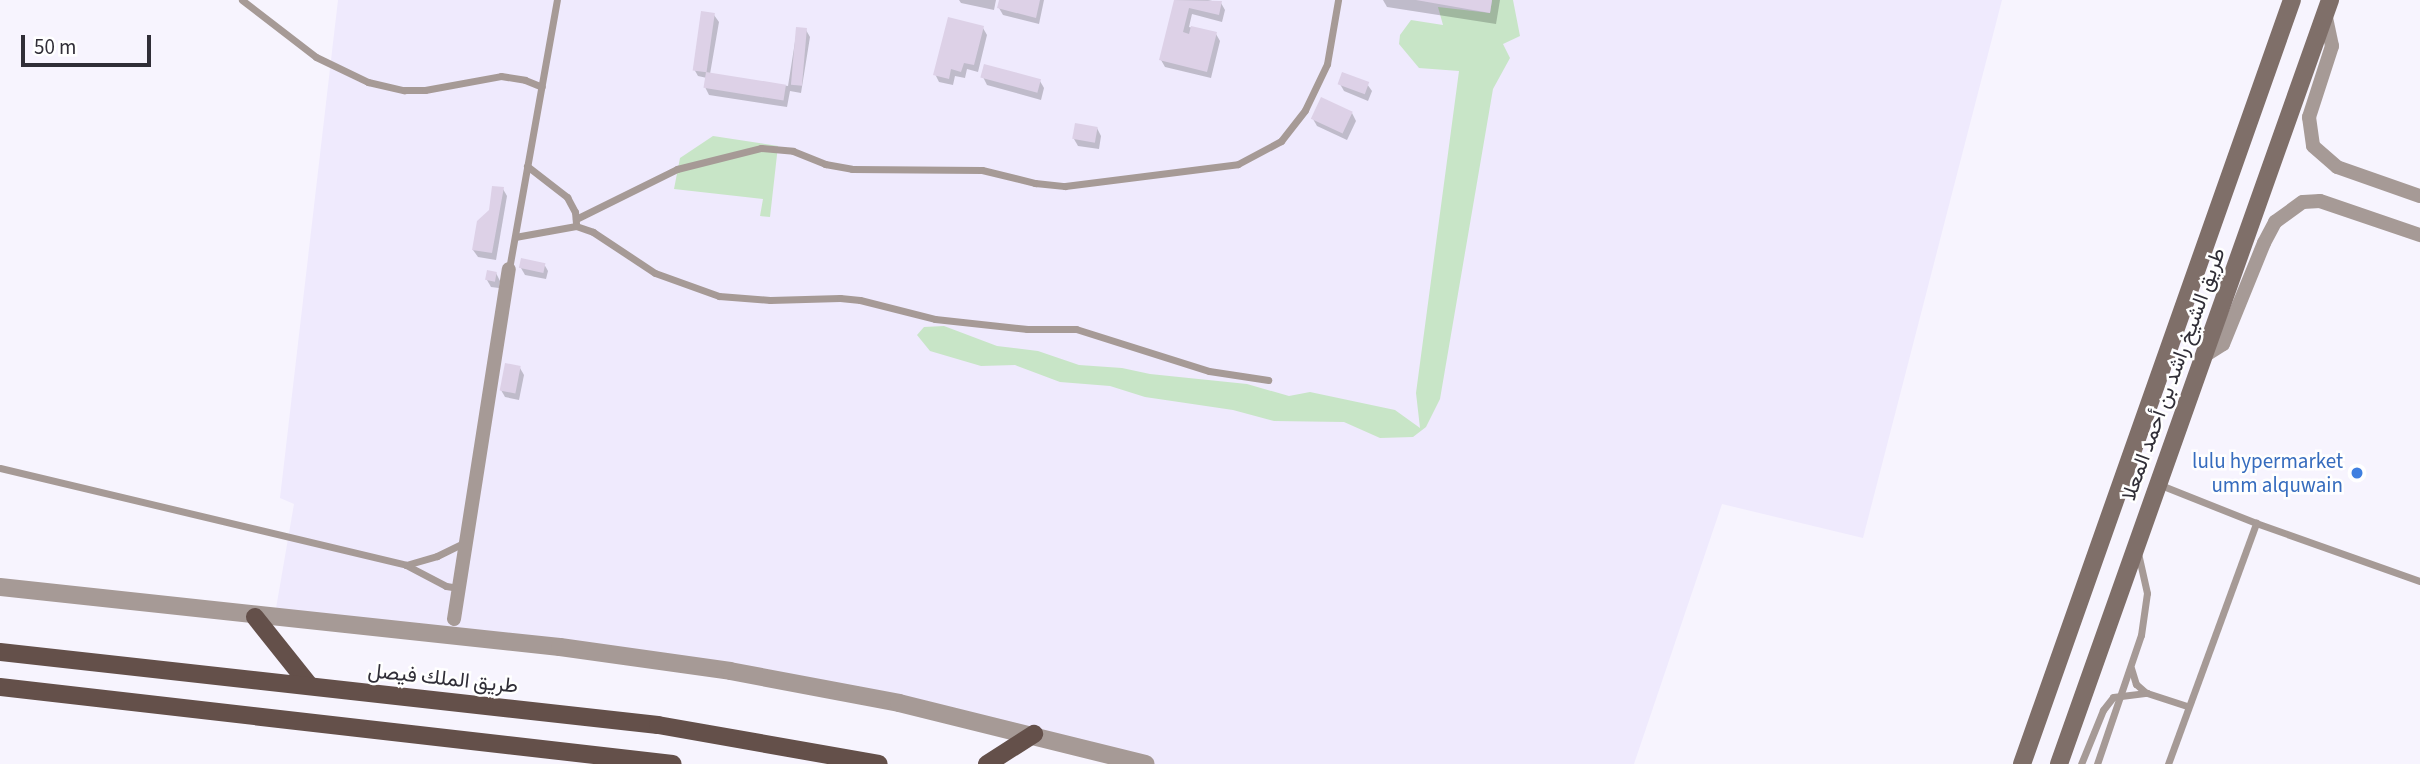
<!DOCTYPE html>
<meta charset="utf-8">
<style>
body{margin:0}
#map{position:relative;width:2420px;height:764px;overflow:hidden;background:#f7f4fe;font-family:"Source Sans 3",Vazirmatn,sans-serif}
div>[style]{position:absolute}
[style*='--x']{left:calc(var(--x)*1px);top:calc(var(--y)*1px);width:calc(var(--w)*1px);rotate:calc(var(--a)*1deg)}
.built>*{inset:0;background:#efeafd}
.green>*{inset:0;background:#c8e5c7}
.shadow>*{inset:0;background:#0003}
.building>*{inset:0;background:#ddd1e7;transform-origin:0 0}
.service>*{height:7px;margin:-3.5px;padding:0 3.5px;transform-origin:3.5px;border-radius:3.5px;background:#a69a96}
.minor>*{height:14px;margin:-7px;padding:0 7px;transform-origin:7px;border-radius:7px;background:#a69a96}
.tertiary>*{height:18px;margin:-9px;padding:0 9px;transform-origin:9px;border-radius:9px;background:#a69a96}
.secondary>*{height:18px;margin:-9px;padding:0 9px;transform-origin:9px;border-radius:9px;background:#7f6f69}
.primary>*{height:18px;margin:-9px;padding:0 9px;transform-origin:9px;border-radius:9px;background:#64504a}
.dots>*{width:19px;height:19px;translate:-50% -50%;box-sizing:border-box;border:4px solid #fff;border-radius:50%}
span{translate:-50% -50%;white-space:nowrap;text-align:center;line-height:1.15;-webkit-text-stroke:5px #fff;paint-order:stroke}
.street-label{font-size:21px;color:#302e37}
.shop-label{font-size:21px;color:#366cbe}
.right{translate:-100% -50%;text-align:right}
.scale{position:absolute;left:21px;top:35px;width:130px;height:32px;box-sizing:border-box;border:4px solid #302e37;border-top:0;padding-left:9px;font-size:21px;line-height:24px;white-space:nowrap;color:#302e37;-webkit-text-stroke:5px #fff;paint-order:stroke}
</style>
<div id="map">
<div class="built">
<i style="clip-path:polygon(338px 0,2002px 0,1863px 538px,1722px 504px,1634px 764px,1136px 764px,1056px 737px,596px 656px,274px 620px,294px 504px,280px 498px)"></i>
</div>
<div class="green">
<i style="clip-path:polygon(1492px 0,1513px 0,1520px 36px,1503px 44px,1510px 58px,1493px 89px,1440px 399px,1426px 427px,1413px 437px,1380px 438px,1344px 422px,1274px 421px,1233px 410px,1145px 397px,1110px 386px,1060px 382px,1015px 365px,981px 366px,930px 351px,917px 335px,924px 327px,944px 326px,997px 346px,1038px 351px,1079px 365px,1122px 368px,1150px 374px,1247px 384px,1289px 396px,1310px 392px,1395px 410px,1420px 428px,1416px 393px,1459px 71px,1419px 68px,1399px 44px,1400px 35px,1411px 20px,1443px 25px,1438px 7px,1490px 13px)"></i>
<i style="clip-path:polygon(713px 136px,778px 146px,770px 217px,760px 216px,763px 199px,674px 189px,680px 158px)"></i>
</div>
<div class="shadow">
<i style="clip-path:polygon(959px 0,996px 0,994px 10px,961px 3px)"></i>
<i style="clip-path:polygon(1001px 0,1044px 0,1039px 24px,1003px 15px,999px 8px)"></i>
<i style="clip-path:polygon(1176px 0,1208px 0,1221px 3px,1225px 10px,1222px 22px,1192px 14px,1189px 27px,1216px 34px,1220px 41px,1211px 78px,1165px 67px,1161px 60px)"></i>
<i style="clip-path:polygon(1383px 0,1500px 0,1496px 24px,1387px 7px)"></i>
<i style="clip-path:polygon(714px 15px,719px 22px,710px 74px,788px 86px,797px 29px,806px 30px,810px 37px,801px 93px,790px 91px,787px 107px,709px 95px,705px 87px,707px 78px,698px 76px,694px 69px)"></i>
<i style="clip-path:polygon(983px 28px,987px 35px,978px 72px,967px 69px,965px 78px,955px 76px,953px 85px,939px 82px,935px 74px)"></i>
<i style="clip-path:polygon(983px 77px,1040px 81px,1044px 88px,1041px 100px,987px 85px)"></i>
<i style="clip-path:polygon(1340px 84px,1367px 84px,1372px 91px,1368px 101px,1344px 91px)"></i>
<i style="clip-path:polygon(1352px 113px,1356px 121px,1347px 140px,1317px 126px,1313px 119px)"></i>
<i style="clip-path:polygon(1097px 128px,1101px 136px,1099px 149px,1078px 146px,1074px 139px)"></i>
<i style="clip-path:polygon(503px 189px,507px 196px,496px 260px,478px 257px,473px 250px)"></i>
<i style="clip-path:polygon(544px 264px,548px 271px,546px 279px,525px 275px,521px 268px)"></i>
<i style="clip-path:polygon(496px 273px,500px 281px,499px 288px,491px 287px,487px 280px)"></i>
<i style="clip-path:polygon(520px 368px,524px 375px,519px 400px,505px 397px,501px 390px)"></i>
</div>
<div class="building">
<i style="clip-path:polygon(999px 0,1040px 0,1036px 18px,997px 8px)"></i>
<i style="clip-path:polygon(1174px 0,1222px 1px,1219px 15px,1189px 8px,1183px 32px,1189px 34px,1191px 26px,1217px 32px,1207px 72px,1159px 60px)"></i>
<i style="clip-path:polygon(1416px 0,1492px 0,1490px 13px)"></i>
<i style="left:701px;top:11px;width:14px;height:60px;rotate:8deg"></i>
<i style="clip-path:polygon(948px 17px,984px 26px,974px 65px,964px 63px,961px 72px,951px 69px,949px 79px,933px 75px)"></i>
<i style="left:796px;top:27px;width:11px;height:58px;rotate:5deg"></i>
<i style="left:984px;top:64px;width:59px;height:14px;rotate:15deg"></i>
<i style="left:706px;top:72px;width:81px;height:16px;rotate:9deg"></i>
<i style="left:1342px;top:72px;width:29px;height:13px;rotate:20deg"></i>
<i style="left:1321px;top:97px;width:35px;height:24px;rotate:25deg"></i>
<i style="left:1075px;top:123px;width:23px;height:16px;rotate:10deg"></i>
<i style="clip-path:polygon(492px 186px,504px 187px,492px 253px,472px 250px,477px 221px,489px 210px)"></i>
<i style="left:521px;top:258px;width:25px;height:10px;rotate:12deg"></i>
<i style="left:487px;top:270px;width:10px;height:10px;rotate:11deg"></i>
<i style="left:505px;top:363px;width:16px;height:28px;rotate:11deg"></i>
</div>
<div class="service">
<i style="--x:242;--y:0;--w:93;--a:37.6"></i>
<i style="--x:316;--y:57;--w:58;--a:25.7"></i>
<i style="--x:368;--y:82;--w:37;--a:13"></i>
<i style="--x:404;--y:90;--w:21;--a:0"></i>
<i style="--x:425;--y:90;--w:77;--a:-10.4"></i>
<i style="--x:501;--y:76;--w:24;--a:9"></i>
<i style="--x:525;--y:80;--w:18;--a:22"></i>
<i style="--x:527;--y:166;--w:51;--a:37.8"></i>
<i style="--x:567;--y:197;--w:17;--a:62"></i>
<i style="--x:575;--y:212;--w:12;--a:85"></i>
<i style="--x:576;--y:219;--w:113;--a:-26.3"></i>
<i style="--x:677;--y:169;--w:87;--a:-14"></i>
<i style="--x:761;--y:148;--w:32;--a:5"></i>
<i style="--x:793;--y:151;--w:35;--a:22"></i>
<i style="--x:825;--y:164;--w:27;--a:10"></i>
<i style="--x:852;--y:169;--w:130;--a:0.4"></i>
<i style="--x:982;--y:170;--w:55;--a:13.8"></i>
<i style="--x:1035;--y:183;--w:30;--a:6"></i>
<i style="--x:1065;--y:186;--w:174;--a:-7.2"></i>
<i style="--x:1238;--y:164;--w:49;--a:-28.1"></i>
<i style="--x:1281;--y:141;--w:39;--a:-52"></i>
<i style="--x:1305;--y:110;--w:51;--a:-64.4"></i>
<i style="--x:1327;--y:64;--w:65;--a:-80.2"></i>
<i style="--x:515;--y:237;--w:62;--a:-10.2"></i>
<i style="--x:576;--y:226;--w:18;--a:19"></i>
<i style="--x:593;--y:232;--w:74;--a:33.5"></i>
<i style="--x:655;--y:273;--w:68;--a:19.8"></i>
<i style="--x:719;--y:296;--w:51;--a:4.5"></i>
<i style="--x:770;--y:300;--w:70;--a:-1.6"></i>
<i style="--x:840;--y:298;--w:20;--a:6"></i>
<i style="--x:860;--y:300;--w:77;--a:14.2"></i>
<i style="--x:935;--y:319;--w:93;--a:6.2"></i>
<i style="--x:1027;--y:329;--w:49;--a:0"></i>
<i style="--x:1076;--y:329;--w:139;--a:17.5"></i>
<i style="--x:1209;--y:371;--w:60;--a:8.7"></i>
<i style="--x:509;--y:269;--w:273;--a:-79.9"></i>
<i style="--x:0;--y:468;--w:417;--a:13.4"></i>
<i style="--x:406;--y:565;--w:45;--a:27.7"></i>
<i style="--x:446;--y:586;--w:13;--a:9"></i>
<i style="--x:2158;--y:484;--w:105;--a:21.7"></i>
<i style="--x:2256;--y:523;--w:174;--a:19.5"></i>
<i style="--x:406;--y:565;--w:32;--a:-16"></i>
<i style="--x:437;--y:556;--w:32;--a:-26"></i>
<i style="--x:2131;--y:668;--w:17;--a:73"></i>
<i style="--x:2136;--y:684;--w:13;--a:42"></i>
<i style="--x:2081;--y:764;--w:58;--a:-67.8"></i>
<i style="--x:2103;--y:710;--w:16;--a:-52"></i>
<i style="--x:2113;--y:697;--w:34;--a:-7"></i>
<i style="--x:2147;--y:693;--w:42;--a:18"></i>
<i style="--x:2097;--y:764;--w:136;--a:-71.2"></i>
<i style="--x:2141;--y:635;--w:42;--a:-81.9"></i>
<i style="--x:2147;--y:593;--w:41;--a:-102.7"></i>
<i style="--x:2168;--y:764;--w:257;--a:-69.9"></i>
</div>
<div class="minor">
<i style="--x:2325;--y:13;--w:34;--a:78"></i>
<i style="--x:2332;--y:46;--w:75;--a:107.9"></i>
<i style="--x:2309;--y:117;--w:29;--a:82"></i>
<i style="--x:2313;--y:146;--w:32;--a:41"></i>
<i style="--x:2337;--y:167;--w:88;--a:19.3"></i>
<i style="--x:2204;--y:356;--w:22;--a:-32"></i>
<i style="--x:2223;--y:344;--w:109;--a:-67.9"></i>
<i style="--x:2264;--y:243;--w:24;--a:-62"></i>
<i style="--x:2275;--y:222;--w:34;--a:-36"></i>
<i style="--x:2303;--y:202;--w:17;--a:-3"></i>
<i style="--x:2320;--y:201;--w:106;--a:18.8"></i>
<i style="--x:454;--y:619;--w:354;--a:-81.1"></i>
</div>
<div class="tertiary">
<i style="--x:0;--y:587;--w:563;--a:6.12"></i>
<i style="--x:560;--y:647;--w:172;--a:8"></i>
<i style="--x:730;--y:671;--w:172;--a:10.7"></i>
<i style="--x:899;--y:703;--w:254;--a:13.9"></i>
</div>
<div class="secondary">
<i style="--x:2022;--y:764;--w:810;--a:-70.54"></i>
<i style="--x:2059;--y:764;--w:811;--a:-70.47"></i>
</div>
<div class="primary">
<i style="--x:255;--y:617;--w:88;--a:51.4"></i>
<i style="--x:0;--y:652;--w:662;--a:6.33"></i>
<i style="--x:658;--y:725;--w:224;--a:10"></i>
<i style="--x:0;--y:687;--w:677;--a:6.53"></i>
<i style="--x:987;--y:764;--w:56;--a:-32.6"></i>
</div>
<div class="dots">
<i style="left:2357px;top:473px;background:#3f7fe0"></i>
</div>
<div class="street-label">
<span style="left:2173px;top:374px;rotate:-70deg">طريق الشيخ راشد بن أحمد المعلا</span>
<span style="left:443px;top:678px;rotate:6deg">طريق الملك فيصل</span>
</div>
<div class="shop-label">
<span class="right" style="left:2343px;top:473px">lulu hypermarket<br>umm alquwain</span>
</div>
<div class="scale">50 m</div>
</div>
